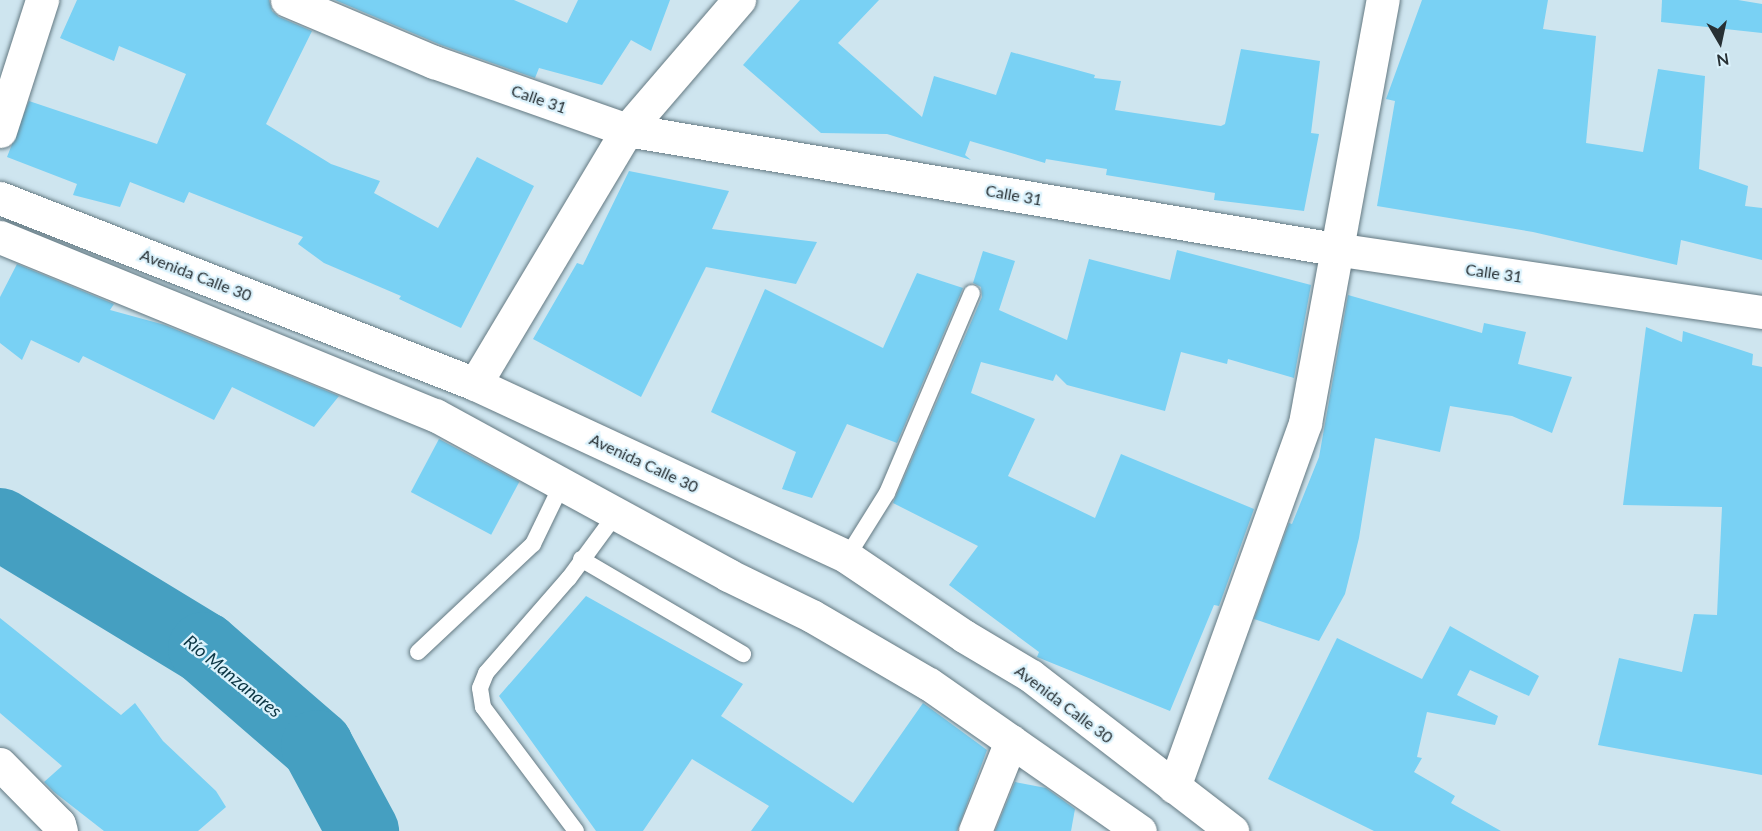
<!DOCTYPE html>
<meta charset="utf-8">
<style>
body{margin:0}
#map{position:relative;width:1762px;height:831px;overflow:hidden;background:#cee5ef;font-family:Lato,sans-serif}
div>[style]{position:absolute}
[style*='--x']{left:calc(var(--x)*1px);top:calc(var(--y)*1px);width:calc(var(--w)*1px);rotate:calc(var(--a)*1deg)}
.river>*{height:72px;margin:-36px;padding:0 36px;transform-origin:36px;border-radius:36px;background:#459fc1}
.building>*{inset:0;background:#79d1f4;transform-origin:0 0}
.roads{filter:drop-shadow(0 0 2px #647982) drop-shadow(0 0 2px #647982)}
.lane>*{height:16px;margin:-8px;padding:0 8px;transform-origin:8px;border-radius:8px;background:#fff}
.street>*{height:33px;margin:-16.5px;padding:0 16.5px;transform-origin:16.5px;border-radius:16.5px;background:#fff}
.secondary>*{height:33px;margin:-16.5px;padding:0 16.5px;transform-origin:16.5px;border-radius:16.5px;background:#fff}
span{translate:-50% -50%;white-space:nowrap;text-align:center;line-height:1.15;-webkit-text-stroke:4.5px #dbf2fc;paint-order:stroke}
.street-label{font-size:16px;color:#273034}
.water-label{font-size:18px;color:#0b3543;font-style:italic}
.north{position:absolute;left:1690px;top:12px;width:60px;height:60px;-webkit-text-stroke:4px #dbf2fc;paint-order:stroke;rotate:171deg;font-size:16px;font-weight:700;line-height:24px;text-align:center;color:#273034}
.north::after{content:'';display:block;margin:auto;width:21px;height:27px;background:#273034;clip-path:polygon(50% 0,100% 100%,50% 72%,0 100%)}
</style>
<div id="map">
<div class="river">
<i style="--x:0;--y:524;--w:239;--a:31.3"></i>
<i style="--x:204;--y:648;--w:150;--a:40.9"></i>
<i style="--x:317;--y:746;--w:97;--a:61.6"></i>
</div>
<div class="building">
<i style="clip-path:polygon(77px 0,269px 0,272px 11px,279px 17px,312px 31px,266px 124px,331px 164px,380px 181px,374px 193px,438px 228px,477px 157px,534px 186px,461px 328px,399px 299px,401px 296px,324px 263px,298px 244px,303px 237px,189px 192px,184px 203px,130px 182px,120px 207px,73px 195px,77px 184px,7px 157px,29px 101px,157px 144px,186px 74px,119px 46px,114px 61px,60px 38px)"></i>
<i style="clip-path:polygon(335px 0,514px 0,567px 23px,578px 0,670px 0,651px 51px,631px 40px,602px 85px,539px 68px,535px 78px,441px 45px)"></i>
<i style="clip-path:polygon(800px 0,879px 0,838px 43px,922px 117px,934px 76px,996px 95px,1011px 52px,1095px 75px,1094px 78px,1121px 81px,1115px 110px,1221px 126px,1225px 124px,1241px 49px,1320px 61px,1311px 133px,1319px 134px,1304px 211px,1214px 200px,1215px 193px,1106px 175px,1107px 169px,1046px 159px,1045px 163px,970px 141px,965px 155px,971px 160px,887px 134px,821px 133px,743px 65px)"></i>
<i style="clip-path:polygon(1422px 0,1548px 0,1543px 29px,1596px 36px,1586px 143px,1643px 152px,1658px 69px,1705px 76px,1699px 169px,1748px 186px,1745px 206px,1762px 208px,1762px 260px,1681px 240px,1677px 265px,1533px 232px,1377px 206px,1395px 101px,1386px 99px)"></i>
<i style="clip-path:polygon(1662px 0,1738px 0,1762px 4px,1762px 33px,1661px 22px)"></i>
<i style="clip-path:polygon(629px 171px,729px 191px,712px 229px,817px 242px,796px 284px,706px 267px,641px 397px,533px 339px,577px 263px,583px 265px)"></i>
<i style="clip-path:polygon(1177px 250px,1311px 285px,1294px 378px,1228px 359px,1227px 364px,1181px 352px,1165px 411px,1067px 385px,1056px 374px,1053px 381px,981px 362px,971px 393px,1035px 419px,1008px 476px,1095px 518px,1121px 454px,1254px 509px,1219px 606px,1214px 605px,1170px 711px,1037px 657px,1039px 652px,949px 585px,978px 546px,893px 503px,982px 297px,981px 287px,973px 283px,983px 251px,1015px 261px,999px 310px,1067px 340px,1089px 259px,1170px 280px)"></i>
<i style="clip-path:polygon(17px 264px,114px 304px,110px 310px,165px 325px,339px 396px,314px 427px,232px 387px,214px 420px,83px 356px,79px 363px,31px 340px,22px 360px,0 343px,0 297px)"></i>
<i style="clip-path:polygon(917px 273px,963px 288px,897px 443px,847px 424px,812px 498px,782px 489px,796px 452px,711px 412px,765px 289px,883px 348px)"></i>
<i style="clip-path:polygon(1348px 295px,1482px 333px,1484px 323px,1526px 332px,1518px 364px,1572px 377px,1552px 433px,1512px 416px,1450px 406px,1440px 452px,1375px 438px,1359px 538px,1345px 594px,1319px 641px,1254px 619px,1289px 523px,1292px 524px,1319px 457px)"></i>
<i style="clip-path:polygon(1646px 327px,1682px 342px,1683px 331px,1753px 354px,1752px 365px,1762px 367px,1762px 775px,1598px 745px,1619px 658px,1682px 672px,1694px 614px,1717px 615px,1722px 507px,1623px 505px)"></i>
<i style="left:439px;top:439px;width:91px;height:60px;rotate:28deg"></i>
<i style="clip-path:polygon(586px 596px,743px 684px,721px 716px,853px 803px,923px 703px,987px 750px,957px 831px,751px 831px,769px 806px,692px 759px,643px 831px,596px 831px,499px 696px)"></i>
<i style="clip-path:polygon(0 618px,121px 715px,135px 703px,163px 741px,216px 791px,226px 807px,198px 831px,104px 831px,54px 792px,44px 782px,62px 766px,0 713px)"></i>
<i style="clip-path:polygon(1450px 626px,1539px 676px,1529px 696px,1470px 670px,1457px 695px,1498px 716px,1495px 725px,1427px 712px,1417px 757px,1422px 758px,1414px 772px,1455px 796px,1451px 803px,1501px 831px,1374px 831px,1268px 779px,1337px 638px,1422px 679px)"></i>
<i style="clip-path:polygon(1015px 782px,1046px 788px,1075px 809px,1071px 831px,995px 831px)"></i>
</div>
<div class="roads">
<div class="lane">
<i style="--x:847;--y:557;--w:75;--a:-58"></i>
<i style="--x:887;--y:493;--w:217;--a:-67"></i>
<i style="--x:581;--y:559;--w:188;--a:30.4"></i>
<i style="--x:418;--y:652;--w:158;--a:-43.2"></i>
<i style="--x:533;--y:544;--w:67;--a:-64.2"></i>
<i style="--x:576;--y:831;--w:155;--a:-126.9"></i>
<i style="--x:483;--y:707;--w:19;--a:-99"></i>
<i style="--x:480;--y:688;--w:16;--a:-68"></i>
<i style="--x:486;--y:673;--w:126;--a:-48.9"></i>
<i style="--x:569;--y:578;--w:81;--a:-53.6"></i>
</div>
<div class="street">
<i style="--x:287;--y:0;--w:160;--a:22.9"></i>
<i style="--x:434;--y:62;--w:205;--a:19.4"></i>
<i style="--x:627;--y:130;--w:718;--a:9.54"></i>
<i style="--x:1335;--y:249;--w:432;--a:8.4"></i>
<i style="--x:0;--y:131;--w:138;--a:-72.2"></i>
<i style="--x:475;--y:384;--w:296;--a:-59.1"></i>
<i style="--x:627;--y:130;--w:172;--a:-49.3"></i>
<i style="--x:0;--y:764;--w:84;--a:45.5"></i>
<i style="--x:59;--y:824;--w:7;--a:74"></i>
<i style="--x:1174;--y:787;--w:387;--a:-70.2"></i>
<i style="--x:1305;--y:423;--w:430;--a:-79.6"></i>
<i style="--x:975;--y:831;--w:97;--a:-68.2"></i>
</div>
<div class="secondary">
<i style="--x:0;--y:198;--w:510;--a:21.38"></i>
<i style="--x:475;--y:384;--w:410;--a:24.9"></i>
<i style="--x:847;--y:557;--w:141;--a:34"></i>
<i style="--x:964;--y:636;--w:78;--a:30.8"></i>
<i style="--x:1031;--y:676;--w:254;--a:37.6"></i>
<i style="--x:0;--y:237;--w:470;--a:22.3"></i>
<i style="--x:435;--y:415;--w:334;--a:28.6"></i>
<i style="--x:728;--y:575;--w:93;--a:26"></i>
<i style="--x:812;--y:616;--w:135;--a:30.2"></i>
<i style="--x:929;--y:684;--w:257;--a:34.9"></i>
</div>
</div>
<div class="street-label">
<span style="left:539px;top:99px;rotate:19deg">Calle 31</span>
<span style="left:1014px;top:195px;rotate:10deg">Calle 31</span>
<span style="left:1494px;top:273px;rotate:8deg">Calle 31</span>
<span style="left:196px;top:275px;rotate:21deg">Avenida Calle 30</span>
<span style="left:644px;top:463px;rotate:25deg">Avenida Calle 30</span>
<span style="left:1064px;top:704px;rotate:37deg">Avenida Calle 30</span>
</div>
<div class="water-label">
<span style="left:233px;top:676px;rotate:39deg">Río Manzanares</span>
</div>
<div class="north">N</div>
</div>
